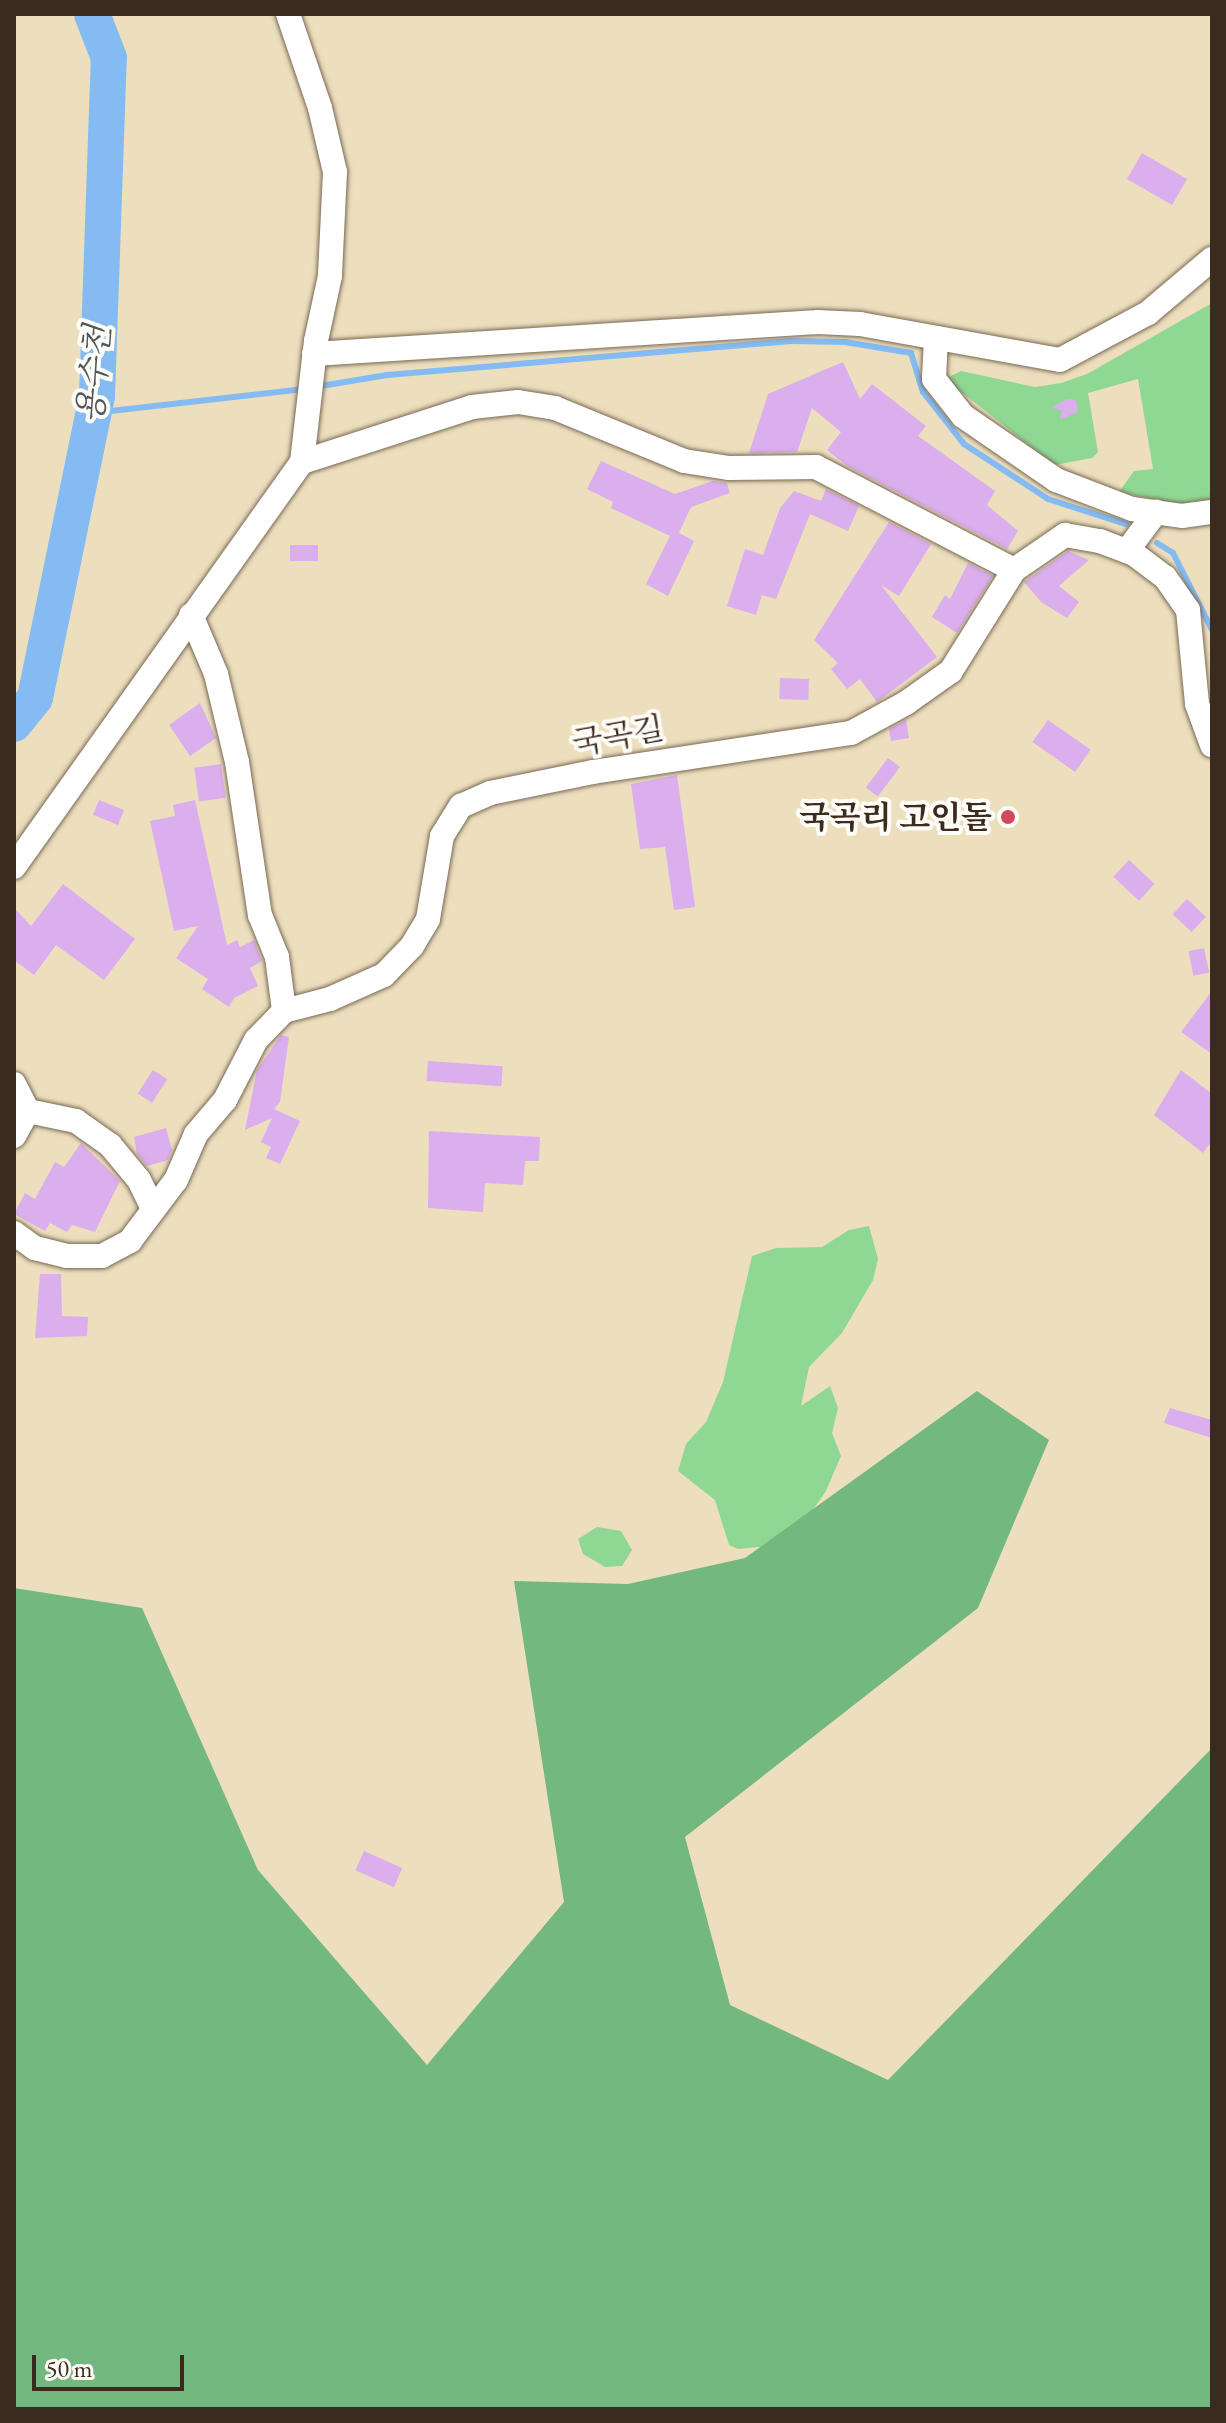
<!DOCTYPE html>
<meta charset="utf-8">
<style>
body{margin:0}
#map{position:relative;width:1226px;height:2423px;overflow:hidden;background:#eddfbd;font-family:"EB Garamond","Noto Serif KR",serif}
div>[style]{position:absolute}
[style*='--x']{left:calc(var(--x)*1px);top:calc(var(--y)*1px);width:calc(var(--w)*1px);rotate:calc(var(--a)*1deg)}
.green>*{inset:0;background:#8fd894}
.forest>*{inset:0;background:#73b87e}
.stream>*{height:6px;margin:-3px;padding:0 3px;transform-origin:3px;border-radius:3px;background:#84bbf3}
.river>*{height:36px;margin:-18px;padding:0 18px;transform-origin:18px;border-radius:18px;background:#84bbf3}
.building>*{inset:0;background:#dbaeed;transform-origin:0 0}
.roads{filter:drop-shadow(0 0 2px #796956) drop-shadow(0 0 2px #796956)}
.street>*{height:24px;margin:-12px;padding:0 12px;transform-origin:12px;border-radius:12px;background:#fff}
.dots>*{width:22px;height:22px;translate:-50% -50%;box-sizing:border-box;border:4px solid #fdfcf7;border-radius:50%}
span{translate:-50% -50%;white-space:nowrap;text-align:center;line-height:1.15;-webkit-text-stroke:8px #fdfcf7;paint-order:stroke}
.street-label{font-size:32px;color:#3b2a1e}
.poi-label{font-size:32px;color:#3b2a1e;font-weight:700}
.right{translate:-100% -50%;text-align:right}
.water-label{font-size:34px;color:#51565e;font-style:italic}
.frame{position:absolute;inset:0;border:16px solid #3b2a1e;pointer-events:none}
.scale{position:absolute;left:32px;top:2355px;width:152px;height:36px;box-sizing:border-box;border:4px solid #3b2a1e;border-top:0;padding-left:10px;font-size:24px;line-height:28px;white-space:nowrap;color:#3b2a1e;-webkit-text-stroke:6px #fdfcf7;paint-order:stroke}
</style>
<div id="map">
<div class="green">
<i style="clip-path:polygon(1212px 303px,1212px 499px,1176px 504px,1119px 492px,1134px 471px,1153px 469px,1138px 379px,1088px 393px,1098px 452px,1092px 458px,1054px 465px,945px 379px,961px 371px,1035px 387px,1061px 383px,1087px 374px)"></i>
<i style="clip-path:polygon(869px 1226px,878px 1259px,873px 1280px,842px 1333px,809px 1367px,801px 1406px,830px 1386px,838px 1408px,832px 1433px,841px 1456px,826px 1491px,789px 1544px,738px 1549px,729px 1545px,715px 1500px,678px 1471px,686px 1444px,706px 1422px,723px 1382px,752px 1256px,776px 1248px,822px 1247px,849px 1230px)"></i>
<i style="clip-path:polygon(597px 1527px,621px 1531px,632px 1550px,622px 1566px,605px 1567px,583px 1554px,578px 1539px)"></i>
</div>
<div class="forest">
<i style="clip-path:polygon(977px 1391px,1049px 1440px,978px 1608px,685px 1837px,730px 2005px,888px 2080px,1212px 1748px,1212px 2409px,14px 2409px,14px 1588px,142px 1608px,258px 1870px,427px 2065px,564px 1902px,514px 1581px,628px 1584px,745px 1558px)"></i>
</div>
<div class="stream">
<i style="--x:315;--y:387;--w:73;--a:-9.5"></i>
<i style="--x:387;--y:375;--w:406;--a:-4.8"></i>
<i style="--x:792;--y:341;--w:53;--a:1.1"></i>
<i style="--x:845;--y:342;--w:67;--a:9.5"></i>
<i style="--x:911;--y:353;--w:41;--a:72.9"></i>
<i style="--x:923;--y:392;--w:66;--a:51.7"></i>
<i style="--x:964;--y:444;--w:100;--a:33.2"></i>
<i style="--x:1048;--y:499;--w:82;--a:17.8"></i>
<i style="--x:93;--y:413;--w:212;--a:-6.5"></i>
<i style="--x:1157;--y:543;--w:19;--a:32"></i>
<i style="--x:1173;--y:553;--w:86;--a:63.1"></i>
</div>
<div class="river">
<i style="--x:14;--y:724;--w:33;--a:-51"></i>
<i style="--x:35;--y:698;--w:308;--a:-78.4"></i>
<i style="--x:97;--y:396;--w:338;--a:-88"></i>
<i style="--x:109;--y:58;--w:47;--a:-111.1"></i>
</div>
<div class="building">
<i style="left:1142px;top:153px;width:52px;height:30px;rotate:30deg"></i>
<i style="clip-path:polygon(843px 362px,860px 399px,872px 384px,926px 426px,918px 436px,995px 491px,987px 505px,1018px 531px,1007px 549px,847px 466px,827px 450px,841px 432px,812px 408px,797px 452px,749px 453px,768px 394px)"></i>
<i style="clip-path:polygon(1068px 399px,1076px 400px,1078px 412px,1060px 420px,1062px 411px,1051px 407px)"></i>
<i style="clip-path:polygon(601px 461px,675px 494px,713px 481px,727px 483px,730px 493px,691px 507px,679px 533px,694px 541px,668px 596px,646px 584px,670px 536px,611px 508px,613px 502px,587px 489px)"></i>
<i style="clip-path:polygon(826px 489px,859px 506px,848px 531px,810px 514px,776px 599px,762px 595px,756px 615px,727px 606px,745px 549px,763px 555px,780px 508px,794px 491px,821px 501px)"></i>
<i style="clip-path:polygon(889px 522px,931px 544px,899px 596px,881px 585px,937px 657px,877px 702px,860px 679px,847px 689px,831px 669px,838px 663px,814px 640px)"></i>
<i style="left:318px;top:545px;width:16px;height:28px;rotate:90deg"></i>
<i style="clip-path:polygon(1068px 551px,1089px 560px,1059px 586px,1079px 602px,1067px 618px,1041px 602px,1024px 582px)"></i>
<i style="clip-path:polygon(968px 563px,993px 576px,957px 633px,932px 617px,945px 595px,950px 599px)"></i>
<i style="left:780px;top:678px;width:29px;height:21px;rotate:2deg"></i>
<i style="clip-path:polygon(200px 703px,216px 738px,190px 756px,169px 725px)"></i>
<i style="clip-path:polygon(906px 720px,909px 738px,891px 741px,889px 729px)"></i>
<i style="left:1048px;top:720px;width:52px;height:27px;rotate:35deg"></i>
<i style="left:888px;top:758px;width:15px;height:37px;rotate:37deg"></i>
<i style="left:221px;top:764px;width:34px;height:27px;rotate:82deg"></i>
<i style="clip-path:polygon(677px 775px,695px 907px,674px 910px,665px 847px,640px 849px,631px 784px)"></i>
<i style="left:99px;top:800px;width:27px;height:16px;rotate:22deg"></i>
<i style="clip-path:polygon(195px 800px,227px 945px,237px 940px,240px 947px,254px 940px,262px 961px,250px 968px,258px 986px,234px 998px,229px 1007px,202px 989px,208px 979px,176px 958px,198px 926px,174px 931px,150px 821px,175px 816px,173px 805px)"></i>
<i style="left:1129px;top:860px;width:35px;height:23px;rotate:43deg"></i>
<i style="clip-path:polygon(63px 884px,135px 939px,104px 980px,56px 945px,34px 975px,14px 960px,14px 908px,31px 926px)"></i>
<i style="left:1187px;top:899px;width:26px;height:21px;rotate:43deg"></i>
<i style="left:1204px;top:948px;width:25px;height:16px;rotate:78deg"></i>
<i style="clip-path:polygon(1212px 991px,1212px 1054px,1181px 1032px)"></i>
<i style="clip-path:polygon(281px 1035px,289px 1037px,280px 1102px,274px 1109px,300px 1121px,280px 1164px,266px 1158px,271px 1147px,261px 1142px,272px 1118px,245px 1130px,257px 1070px)"></i>
<i style="left:428px;top:1061px;width:75px;height:20px;rotate:4deg"></i>
<i style="left:153px;top:1070px;width:17px;height:28px;rotate:33deg"></i>
<i style="clip-path:polygon(1181px 1070px,1212px 1094px,1212px 1141px,1203px 1153px,1154px 1115px)"></i>
<i style="clip-path:polygon(166px 1128px,172px 1150px,168px 1160px,147px 1166px,137px 1154px,134px 1137px)"></i>
<i style="clip-path:polygon(429px 1131px,540px 1137px,539px 1161px,525px 1161px,523px 1185px,485px 1183px,483px 1212px,428px 1208px)"></i>
<i style="clip-path:polygon(81px 1143px,120px 1181px,95px 1232px,72px 1225px,67px 1232px,50px 1223px,45px 1231px,14px 1214px,25px 1193px,35px 1199px,55px 1162px,64px 1167px)"></i>
<i style="clip-path:polygon(40px 1274px,61px 1274px,62px 1316px,88px 1317px,87px 1336px,35px 1338px)"></i>
<i style="clip-path:polygon(1170px 1408px,1212px 1420px,1212px 1438px,1164px 1423px)"></i>
<i style="left:364px;top:1851px;width:42px;height:21px;rotate:24deg"></i>
</div>
<div class="roads">
<div class="street">
<i style="--x:288;--y:14;--w:99;--a:71.2"></i>
<i style="--x:320;--y:108;--w:66;--a:76.8"></i>
<i style="--x:335;--y:172;--w:104;--a:92.8"></i>
<i style="--x:330;--y:276;--w:66;--a:102.2"></i>
<i style="--x:316;--y:341;--w:122;--a:96.6"></i>
<i style="--x:936;--y:338;--w:41;--a:92.8"></i>
<i style="--x:934;--y:379;--w:47;--a:51.9"></i>
<i style="--x:963;--y:416;--w:113;--a:34.5"></i>
<i style="--x:1056;--y:480;--w:81;--a:20.9"></i>
<i style="--x:1132;--y:509;--w:50;--a:8"></i>
<i style="--x:1182;--y:516;--w:30;--a:-8"></i>
<i style="--x:314;--y:354;--w:505;--a:-3.63"></i>
<i style="--x:818;--y:322;--w:42;--a:2.7"></i>
<i style="--x:860;--y:324;--w:203;--a:10.2"></i>
<i style="--x:1060;--y:360;--w:100;--a:-28.1"></i>
<i style="--x:1148;--y:313;--w:84;--a:-40.2"></i>
<i style="--x:302;--y:462;--w:179;--a:-17.9"></i>
<i style="--x:472;--y:407;--w:46;--a:-6.2"></i>
<i style="--x:518;--y:402;--w:37;--a:9"></i>
<i style="--x:555;--y:408;--w:139;--a:22.3"></i>
<i style="--x:684;--y:461;--w:46;--a:8.8"></i>
<i style="--x:729;--y:468;--w:87;--a:-0.7"></i>
<i style="--x:816;--y:467;--w:223;--a:27.5"></i>
<i style="--x:1014;--y:570;--w:62;--a:-34.5"></i>
<i style="--x:1065;--y:535;--w:36;--a:10"></i>
<i style="--x:1100;--y:541;--w:36;--a:21"></i>
<i style="--x:1134;--y:554;--w:39;--a:37"></i>
<i style="--x:1165;--y:577;--w:40;--a:55.1"></i>
<i style="--x:1188;--y:610;--w:94;--a:84.5"></i>
<i style="--x:1197;--y:704;--w:44;--a:69.9"></i>
<i style="--x:1127;--y:551;--w:49;--a:-53.4"></i>
<i style="--x:191;--y:615;--w:64;--a:67"></i>
<i style="--x:216;--y:674;--w:90;--a:76.6"></i>
<i style="--x:237;--y:762;--w:155;--a:81.5"></i>
<i style="--x:260;--y:915;--w:45;--a:68"></i>
<i style="--x:277;--y:957;--w:54;--a:82.6"></i>
<i style="--x:14;--y:867;--w:497;--a:-54.6"></i>
<i style="--x:14;--y:1084;--w:30;--a:63"></i>
<i style="--x:28;--y:1111;--w:49;--a:11.8"></i>
<i style="--x:76;--y:1121;--w:42;--a:35.2"></i>
<i style="--x:110;--y:1145;--w:45;--a:50.4"></i>
<i style="--x:139;--y:1180;--w:32;--a:64"></i>
<i style="--x:14;--y:1136;--w:29;--a:-61"></i>
<i style="--x:14;--y:1233;--w:26;--a:36"></i>
<i style="--x:35;--y:1248;--w:33;--a:14"></i>
<i style="--x:67;--y:1256;--w:35;--a:0"></i>
<i style="--x:102;--y:1256;--w:32;--a:-28"></i>
<i style="--x:130;--y:1241;--w:76;--a:-53"></i>
<i style="--x:176;--y:1180;--w:50;--a:-66.5"></i>
<i style="--x:196;--y:1134;--w:45;--a:-49.5"></i>
<i style="--x:225;--y:1100;--w:68;--a:-62.7"></i>
<i style="--x:256;--y:1040;--w:40;--a:-46"></i>
<i style="--x:284;--y:1011;--w:48;--a:-14.6"></i>
<i style="--x:330;--y:999;--w:59;--a:-24"></i>
<i style="--x:384;--y:975;--w:40;--a:-46"></i>
<i style="--x:412;--y:946;--w:31;--a:-59"></i>
<i style="--x:428;--y:919;--w:84;--a:-80.4"></i>
<i style="--x:442;--y:836;--w:36;--a:-58"></i>
<i style="--x:461;--y:806;--w:32;--a:-24"></i>
<i style="--x:490;--y:793;--w:105;--a:-11.5"></i>
<i style="--x:593;--y:772;--w:261;--a:-8.6"></i>
<i style="--x:851;--y:733;--w:63;--a:-28.6"></i>
<i style="--x:906;--y:703;--w:55;--a:-35.4"></i>
<i style="--x:951;--y:671;--w:119;--a:-58"></i>
</div>
</div>
<div class="dots">
<i style="left:1008px;top:817px;background:#d1495b"></i>
</div>
<div class="street-label">
<span style="left:618px;top:736px;rotate:-10deg">국곡길</span>
</div>
<div class="poi-label">
<span class="right" style="left:992px;top:817px">국곡리 고인돌</span>
</div>
<div class="water-label">
<span style="left:94px;top:374px;rotate:-85deg">용수천</span>
</div>
<div class="frame"></div>
<div class="scale">50 m</div>
</div>
